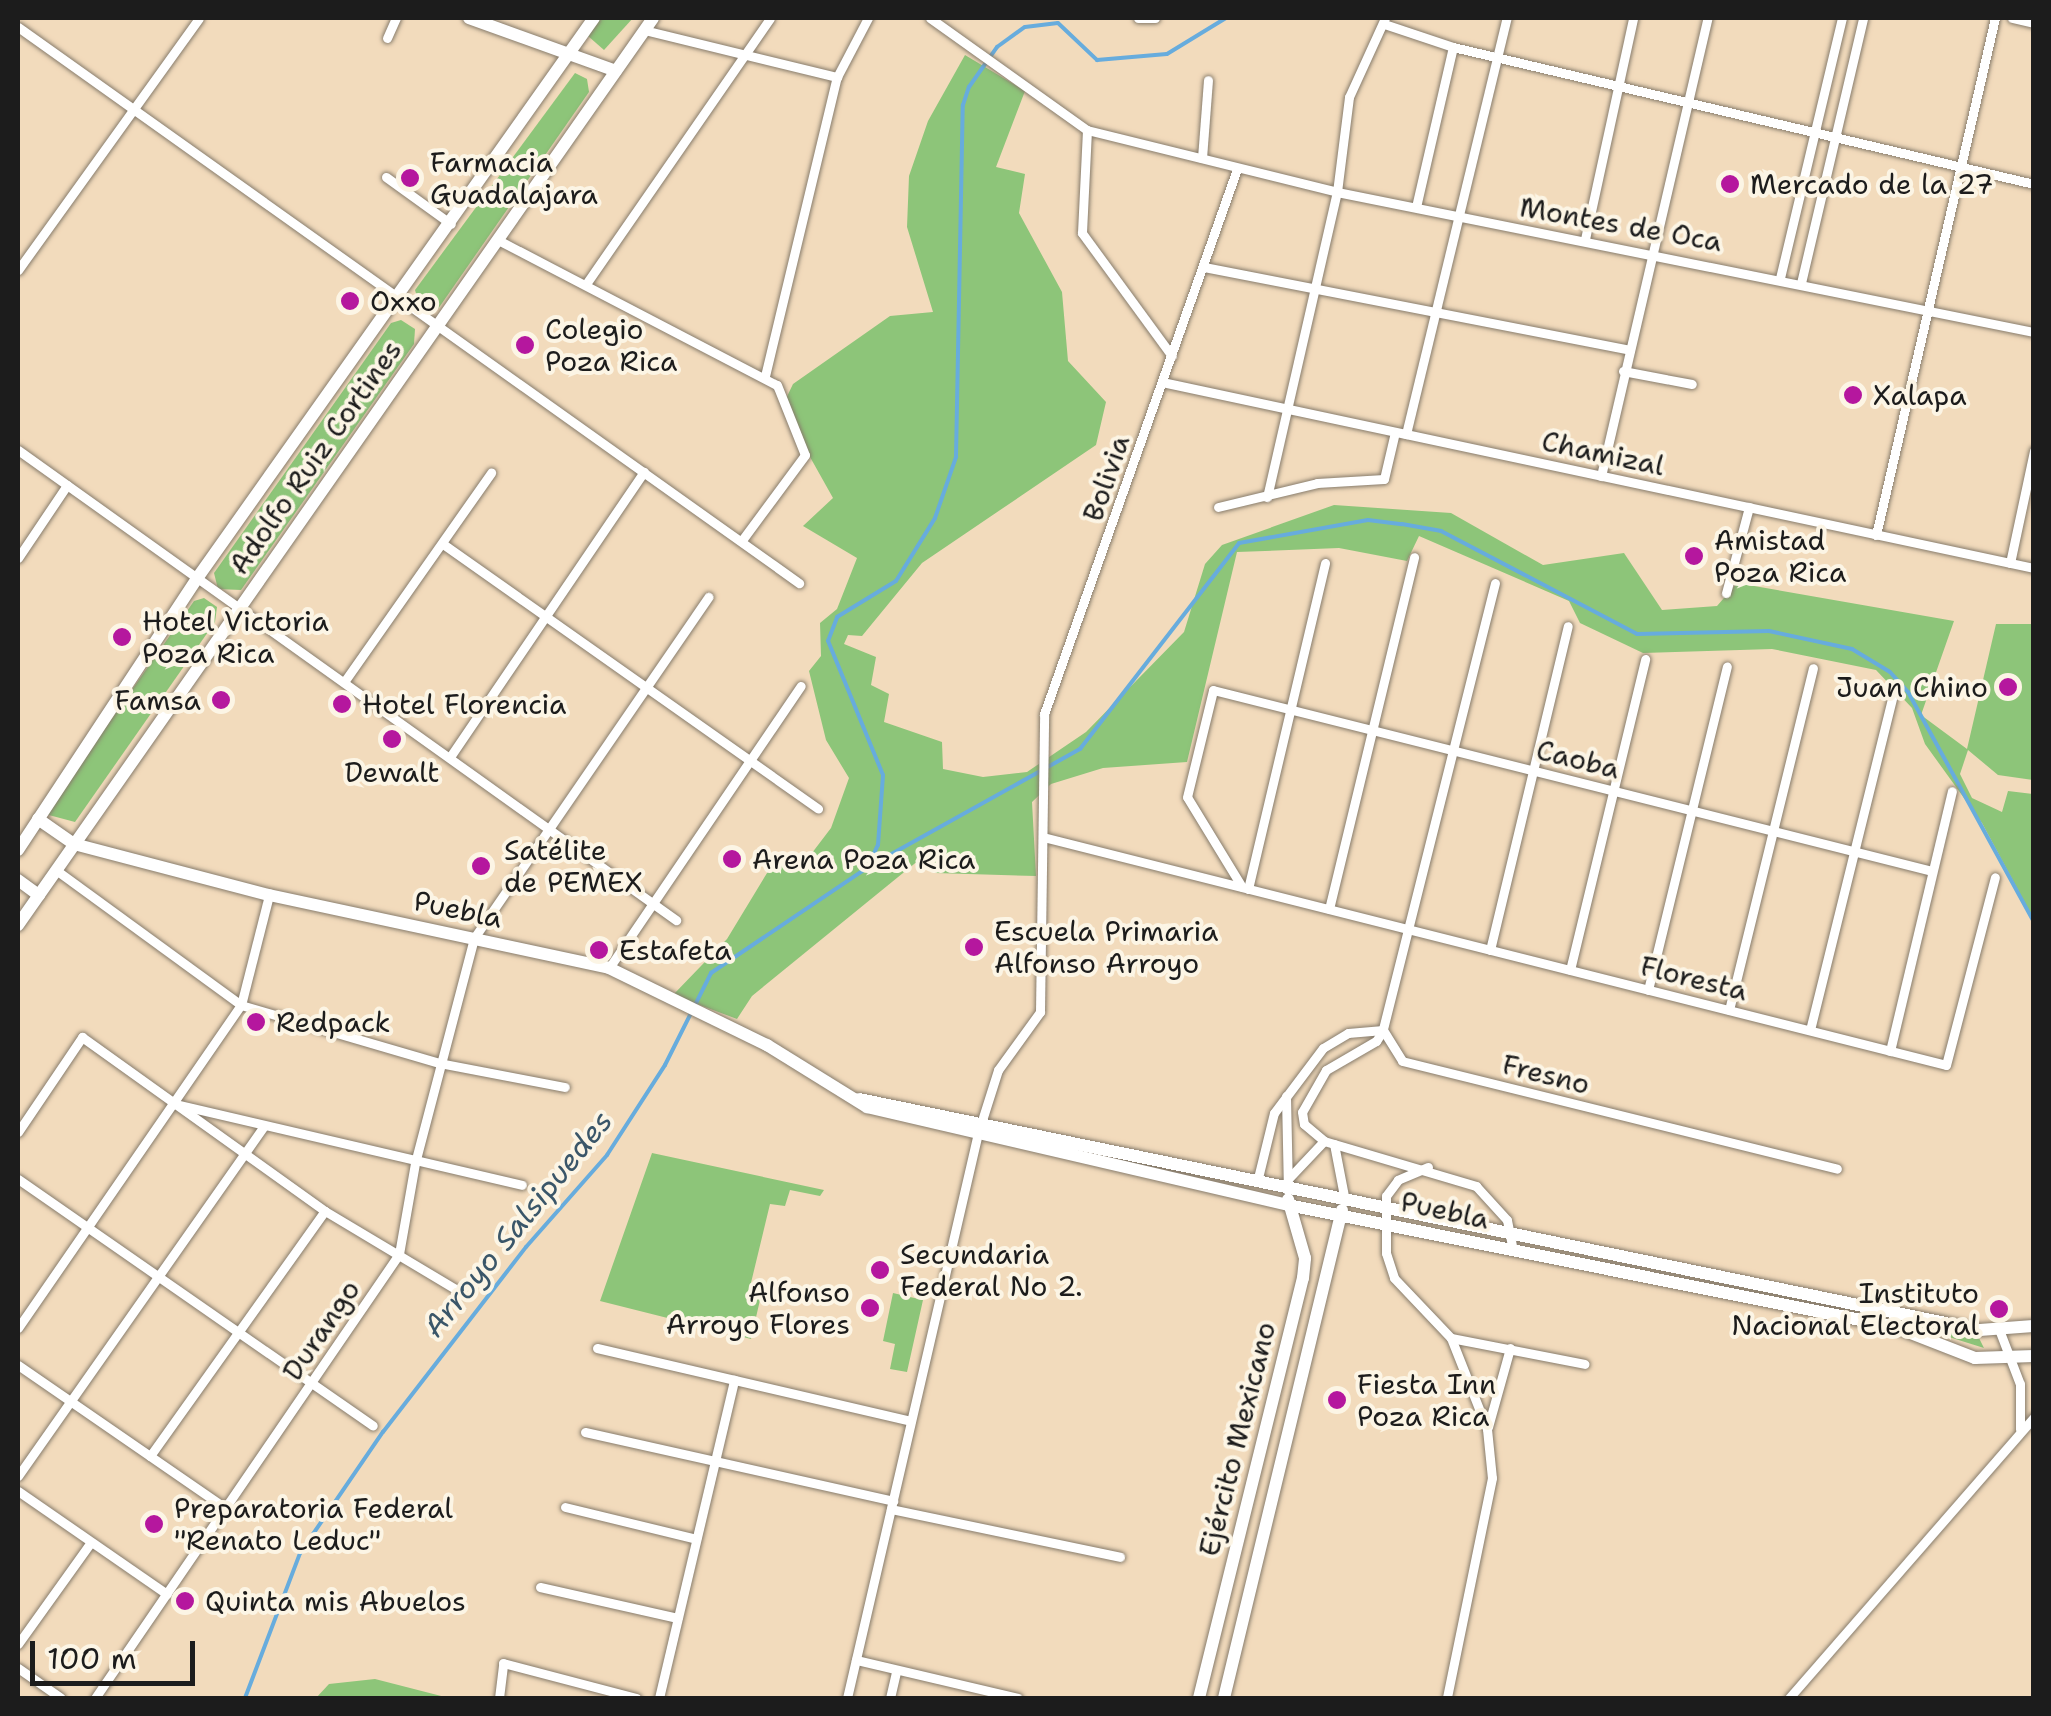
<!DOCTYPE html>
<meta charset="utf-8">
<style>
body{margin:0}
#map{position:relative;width:2051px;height:1716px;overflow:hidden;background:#f2dbbc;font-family:"Shantell Sans",sans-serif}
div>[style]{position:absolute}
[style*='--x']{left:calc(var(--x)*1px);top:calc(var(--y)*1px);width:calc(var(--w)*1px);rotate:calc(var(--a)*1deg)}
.green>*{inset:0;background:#8dc579}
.stream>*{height:4px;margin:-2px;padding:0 2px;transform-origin:2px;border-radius:2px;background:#67acdd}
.roads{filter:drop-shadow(0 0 2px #877c6c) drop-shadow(0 0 2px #877c6c)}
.minor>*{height:9px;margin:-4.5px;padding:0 4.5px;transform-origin:4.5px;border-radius:4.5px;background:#fff}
.secondary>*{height:12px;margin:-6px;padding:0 6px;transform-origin:6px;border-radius:6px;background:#fff}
.dots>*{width:28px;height:28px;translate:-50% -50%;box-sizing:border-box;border:5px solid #fcf5e5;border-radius:50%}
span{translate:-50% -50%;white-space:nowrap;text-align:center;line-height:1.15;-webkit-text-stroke:8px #fcf5e5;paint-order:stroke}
.poi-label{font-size:28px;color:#1c1c1c}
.left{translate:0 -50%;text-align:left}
.right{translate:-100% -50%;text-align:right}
.street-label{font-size:28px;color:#1c1c1c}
.water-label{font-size:30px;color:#3a5669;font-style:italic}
.frame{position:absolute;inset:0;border:20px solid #1c1c1c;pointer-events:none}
.scale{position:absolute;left:30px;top:1641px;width:165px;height:45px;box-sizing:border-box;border:5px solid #1c1c1c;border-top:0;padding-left:12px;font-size:30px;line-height:35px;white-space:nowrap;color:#1c1c1c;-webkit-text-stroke:8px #fcf5e5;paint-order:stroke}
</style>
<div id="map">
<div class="green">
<i style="clip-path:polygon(599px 18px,633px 18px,604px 50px,588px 36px)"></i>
<i style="clip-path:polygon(965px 55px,1025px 91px,996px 167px,1025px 174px,1019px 213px,1062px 292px,1068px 361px,1106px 402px,1096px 445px,922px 563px,862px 636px,848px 635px,844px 644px,876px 657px,871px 685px,889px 694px,884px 722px,942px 742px,943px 769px,983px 777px,1027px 772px,1086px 732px,1184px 632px,1205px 564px,1222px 545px,1334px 505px,1451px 513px,1543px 565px,1624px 553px,1662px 610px,1717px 606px,1737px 583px,1954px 621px,1921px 715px,1967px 749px,1996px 624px,2033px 624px,2033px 780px,1998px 775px,1968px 750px,1960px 774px,1972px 798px,2002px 812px,2008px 791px,2033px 794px,2033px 918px,1982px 823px,1925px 744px,1912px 708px,1876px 670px,1772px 649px,1643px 653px,1580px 623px,1569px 601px,1419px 536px,1407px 561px,1339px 548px,1237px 552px,1187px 762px,1103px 768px,1051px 784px,1032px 802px,1036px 876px,935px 873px,919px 860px,752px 996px,737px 1019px,673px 995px,727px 939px,778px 855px,799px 870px,831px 828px,849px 778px,826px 740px,809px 671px,821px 656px,820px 623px,837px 609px,857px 558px,803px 526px,833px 498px,782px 407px,793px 384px,890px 316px,933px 312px,907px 227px,909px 176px,928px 121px)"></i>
<i style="clip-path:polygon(575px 73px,587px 79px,589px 92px,438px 309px,420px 307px,415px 290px)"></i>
<i style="clip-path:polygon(401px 320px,415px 329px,414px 344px,241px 590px,218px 589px,214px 573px,391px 323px)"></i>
<i style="clip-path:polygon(204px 598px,217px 607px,215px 622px,75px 822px,45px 814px,194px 601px)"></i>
<i style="clip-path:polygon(652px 1153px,824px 1190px,820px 1196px,790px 1190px,785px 1206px,770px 1204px,750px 1287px,775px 1293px,773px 1302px,760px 1300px,751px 1339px,600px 1301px)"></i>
<i style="clip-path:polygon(893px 1293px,923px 1300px,907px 1372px,890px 1369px,895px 1344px,883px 1341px)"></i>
<i style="clip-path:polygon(1847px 1312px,1978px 1336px,1984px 1348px,1917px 1327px)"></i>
<i style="clip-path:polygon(375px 1679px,449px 1698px,316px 1698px,329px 1684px)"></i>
</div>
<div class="stream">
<i style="--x:869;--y:864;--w:21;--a:-65"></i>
<i style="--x:878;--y:845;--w:70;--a:-85.9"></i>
<i style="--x:883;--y:775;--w:145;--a:-112.3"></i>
<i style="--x:828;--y:641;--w:26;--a:-69"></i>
<i style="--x:837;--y:617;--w:69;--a:-31.4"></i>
<i style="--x:896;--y:581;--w:74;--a:-58.2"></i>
<i style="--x:935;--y:518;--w:65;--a:-71"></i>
<i style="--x:956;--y:457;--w:352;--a:-88.9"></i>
<i style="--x:963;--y:105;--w:19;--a:-72"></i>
<i style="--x:969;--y:87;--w:49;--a:-55"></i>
<i style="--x:997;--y:47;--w:34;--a:-36"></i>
<i style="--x:1025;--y:27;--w:33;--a:-7"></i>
<i style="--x:1058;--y:23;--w:54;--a:43.5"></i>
<i style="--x:1097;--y:60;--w:70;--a:-4.9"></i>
<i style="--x:1167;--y:54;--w:69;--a:-31.4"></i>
<i style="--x:245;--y:1698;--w:155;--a:-69.2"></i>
<i style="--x:300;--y:1553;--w:147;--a:-55.6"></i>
<i style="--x:383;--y:1432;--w:234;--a:-52.3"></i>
<i style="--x:526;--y:1247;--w:123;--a:-48.6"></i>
<i style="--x:607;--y:1155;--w:107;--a:-57.2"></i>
<i style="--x:665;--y:1065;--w:103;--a:-63.4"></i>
<i style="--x:711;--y:973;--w:189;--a:-34"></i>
<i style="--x:868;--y:867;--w:243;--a:-29.1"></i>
<i style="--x:1080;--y:749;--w:260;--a:-52.3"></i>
<i style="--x:1239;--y:543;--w:131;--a:-10.1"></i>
<i style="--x:1368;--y:520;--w:34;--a:7"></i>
<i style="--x:1402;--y:524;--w:40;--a:10"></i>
<i style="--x:1441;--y:531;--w:221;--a:27.7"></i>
<i style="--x:1637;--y:634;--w:132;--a:-1.3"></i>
<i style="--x:1769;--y:631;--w:85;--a:12.2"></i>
<i style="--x:1852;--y:649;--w:44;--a:31.2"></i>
<i style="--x:1890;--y:672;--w:27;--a:48"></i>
<i style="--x:1908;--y:692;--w:262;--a:61.3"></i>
</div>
<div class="roads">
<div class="minor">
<i style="--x:930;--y:18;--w:193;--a:35.5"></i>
<i style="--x:1087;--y:130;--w:258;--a:13.9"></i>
<i style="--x:1337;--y:192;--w:711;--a:11.36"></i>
<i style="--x:1138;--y:18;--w:17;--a:0"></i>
<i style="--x:2012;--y:18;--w:23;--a:13"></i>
<i style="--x:1384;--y:24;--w:73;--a:18.4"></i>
<i style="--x:1453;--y:47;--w:597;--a:13.27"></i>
<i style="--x:18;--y:27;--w:959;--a:35.45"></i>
<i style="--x:644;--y:30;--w:199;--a:13.7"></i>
<i style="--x:387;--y:38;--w:22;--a:-66"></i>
<i style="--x:1087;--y:130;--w:103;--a:92.8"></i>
<i style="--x:1082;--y:233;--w:152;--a:53.8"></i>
<i style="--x:1202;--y:158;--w:78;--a:-85.6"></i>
<i style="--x:386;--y:177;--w:80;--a:35.9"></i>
<i style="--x:1416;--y:207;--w:164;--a:-77"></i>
<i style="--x:1585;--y:239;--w:226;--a:-77.7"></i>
<i style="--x:498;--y:240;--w:314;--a:27.5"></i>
<i style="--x:777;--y:385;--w:75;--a:68.2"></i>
<i style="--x:805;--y:455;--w:106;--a:126.5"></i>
<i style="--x:1204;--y:267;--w:434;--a:11"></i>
<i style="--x:18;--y:270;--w:310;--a:-54.3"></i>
<i style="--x:1780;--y:278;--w:267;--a:-76.6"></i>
<i style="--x:1801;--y:283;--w:272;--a:-76.8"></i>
<i style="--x:586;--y:284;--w:323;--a:-55.3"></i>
<i style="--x:1623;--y:371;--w:70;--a:10.7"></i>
<i style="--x:765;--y:376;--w:308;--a:-76.5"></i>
<i style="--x:837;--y:77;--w:67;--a:-62.3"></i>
<i style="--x:1162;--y:382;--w:892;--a:12.04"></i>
<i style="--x:1406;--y:434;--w:428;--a:-76.4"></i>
<i style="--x:18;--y:450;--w:809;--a:35.54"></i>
<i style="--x:1601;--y:476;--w:470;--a:-76.9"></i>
<i style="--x:1267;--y:497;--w:313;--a:-77.1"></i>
<i style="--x:1337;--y:192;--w:96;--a:-82.8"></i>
<i style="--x:1349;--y:97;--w:87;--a:-65.5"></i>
<i style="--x:1218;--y:507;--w:102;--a:-13.6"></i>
<i style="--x:1317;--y:483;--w:67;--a:-3.4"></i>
<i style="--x:1384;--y:479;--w:48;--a:-76.8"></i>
<i style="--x:1876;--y:535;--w:531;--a:-77.04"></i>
<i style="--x:443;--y:544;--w:459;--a:35.2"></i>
<i style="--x:18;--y:558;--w:88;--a:-56.1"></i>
<i style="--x:2010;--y:563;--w:115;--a:-77.9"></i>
<i style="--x:1495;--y:583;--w:461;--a:104.1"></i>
<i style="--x:1383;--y:1030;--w:13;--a:122"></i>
<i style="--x:1376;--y:1041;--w:58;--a:149.9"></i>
<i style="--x:1326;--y:1070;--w:48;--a:119.7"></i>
<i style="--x:1302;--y:1112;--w:12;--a:81"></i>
<i style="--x:1304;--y:1124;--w:26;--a:40"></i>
<i style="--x:1324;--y:1141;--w:159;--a:16.5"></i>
<i style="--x:1476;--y:1186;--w:46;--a:47.6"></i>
<i style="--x:1507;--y:1220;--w:31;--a:79"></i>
<i style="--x:1726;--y:593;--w:89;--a:-75"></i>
<i style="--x:344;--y:682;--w:256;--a:-54.9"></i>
<i style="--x:450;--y:757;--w:345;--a:-55.8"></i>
<i style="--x:1047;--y:838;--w:927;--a:14.17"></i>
<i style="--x:1946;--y:1065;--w:194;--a:-75.4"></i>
<i style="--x:56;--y:870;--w:229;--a:36.1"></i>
<i style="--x:241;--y:1005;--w:206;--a:16.3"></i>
<i style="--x:439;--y:1063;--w:128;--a:10.8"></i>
<i style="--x:1242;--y:887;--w:105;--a:-121.4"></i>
<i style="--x:1187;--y:797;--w:110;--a:-76.3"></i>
<i style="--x:1213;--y:690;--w:741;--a:14.13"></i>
<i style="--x:1248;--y:889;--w:335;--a:-76.7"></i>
<i style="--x:1329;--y:909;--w:362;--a:-76.4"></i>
<i style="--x:1490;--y:950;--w:333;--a:-76.5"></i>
<i style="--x:609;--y:968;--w:341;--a:-55.8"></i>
<i style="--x:1570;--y:970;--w:320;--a:-76.4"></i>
<i style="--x:1648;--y:990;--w:333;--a:-76.3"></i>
<i style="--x:1729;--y:1010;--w:352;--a:-76.2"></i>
<i style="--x:1383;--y:1030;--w:36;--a:58"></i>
<i style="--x:1402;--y:1061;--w:448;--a:13.9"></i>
<i style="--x:1810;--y:1030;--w:346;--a:-76.1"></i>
<i style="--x:1890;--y:1051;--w:267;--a:-76.6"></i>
<i style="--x:1286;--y:1096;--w:95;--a:88.8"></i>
<i style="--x:179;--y:1105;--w:352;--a:13.1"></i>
<i style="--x:18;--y:1132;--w:115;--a:-56"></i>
<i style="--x:82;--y:1037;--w:299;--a:35.6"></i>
<i style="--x:325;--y:1211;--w:160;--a:30.9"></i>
<i style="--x:1334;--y:1144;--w:58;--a:79.1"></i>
<i style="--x:1428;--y:1167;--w:33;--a:157"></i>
<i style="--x:1398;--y:1180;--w:20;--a:127"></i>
<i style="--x:1386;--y:1196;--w:57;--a:90"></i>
<i style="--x:1386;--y:1253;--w:26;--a:72"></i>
<i style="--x:1394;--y:1278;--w:83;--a:46.5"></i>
<i style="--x:1451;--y:1338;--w:98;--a:68.4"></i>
<i style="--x:1487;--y:1429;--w:49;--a:84.2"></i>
<i style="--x:1492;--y:1478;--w:225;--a:101.6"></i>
<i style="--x:1289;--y:1178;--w:51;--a:-46.6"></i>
<i style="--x:18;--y:1179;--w:432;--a:34.8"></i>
<i style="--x:1257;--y:1182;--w:71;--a:-76.2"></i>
<i style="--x:1274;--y:1113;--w:81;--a:-53"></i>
<i style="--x:1323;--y:1048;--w:29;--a:-31"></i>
<i style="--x:1348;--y:1033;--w:35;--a:-5"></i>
<i style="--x:18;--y:1328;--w:393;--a:-55.4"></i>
<i style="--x:241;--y:1005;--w:114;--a:-75.7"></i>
<i style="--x:2000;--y:1332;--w:56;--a:69"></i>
<i style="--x:2020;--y:1384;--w:45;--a:90"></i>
<i style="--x:1451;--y:1338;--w:136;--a:11"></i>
<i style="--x:597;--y:1348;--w:322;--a:13.1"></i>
<i style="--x:18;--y:1365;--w:254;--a:34.6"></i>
<i style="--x:1488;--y:1427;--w:82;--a:-74.4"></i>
<i style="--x:585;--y:1432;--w:316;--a:12.6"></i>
<i style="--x:150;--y:1456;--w:301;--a:-54.5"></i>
<i style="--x:18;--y:1476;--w:428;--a:-54.9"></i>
<i style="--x:18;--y:1491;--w:181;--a:34.7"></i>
<i style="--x:565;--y:1507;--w:135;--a:13.7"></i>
<i style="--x:891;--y:1509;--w:234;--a:11.8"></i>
<i style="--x:540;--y:1587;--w:141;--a:12.7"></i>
<i style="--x:18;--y:1644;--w:125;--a:-54.4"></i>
<i style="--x:856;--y:1660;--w:166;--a:13.2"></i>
<i style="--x:18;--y:1668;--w:52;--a:34.9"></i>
<i style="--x:95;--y:1698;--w:538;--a:-55.6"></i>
<i style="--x:399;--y:1254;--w:92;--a:-80"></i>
<i style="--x:415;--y:1163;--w:233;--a:-75.3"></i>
<i style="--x:474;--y:938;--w:414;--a:-55.5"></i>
<i style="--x:499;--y:1698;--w:35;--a:-83"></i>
<i style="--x:503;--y:1663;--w:138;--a:14.7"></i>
<i style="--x:659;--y:1698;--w:327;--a:-76.7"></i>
<i style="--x:847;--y:1698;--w:580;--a:-76.95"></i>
<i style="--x:978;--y:1133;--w:66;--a:-72.4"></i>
<i style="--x:998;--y:1070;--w:72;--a:-54.1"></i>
<i style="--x:1040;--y:1012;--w:298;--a:-89.2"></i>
<i style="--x:1044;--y:714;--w:578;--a:-70.5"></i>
<i style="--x:890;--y:1698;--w:28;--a:-77"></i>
<i style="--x:1789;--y:1698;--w:373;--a:-48.9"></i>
</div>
<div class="secondary">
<i style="--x:469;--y:18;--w:156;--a:19.8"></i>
<i style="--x:38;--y:819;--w:44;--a:34.8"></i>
<i style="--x:74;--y:844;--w:202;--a:14.7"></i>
<i style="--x:269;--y:895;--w:348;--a:12.1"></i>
<i style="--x:609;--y:968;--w:176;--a:26"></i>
<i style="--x:767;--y:1045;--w:118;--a:31.8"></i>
<i style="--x:867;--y:1107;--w:432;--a:13.1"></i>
<i style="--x:1288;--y:1205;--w:619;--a:11.36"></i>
<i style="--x:1895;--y:1327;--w:86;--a:21.2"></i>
<i style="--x:1975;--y:1358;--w:59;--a:-1.9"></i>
<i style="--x:18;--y:850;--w:327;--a:-56.6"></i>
<i style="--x:198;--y:577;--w:685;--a:-54.69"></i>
<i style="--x:18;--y:880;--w:26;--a:36"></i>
<i style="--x:18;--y:925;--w:1107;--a:-55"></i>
<i style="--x:859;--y:1099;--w:1144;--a:11.65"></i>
<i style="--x:1979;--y:1330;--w:55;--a:-4.2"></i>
<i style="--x:1199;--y:1698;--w:433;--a:-76.1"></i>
<i style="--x:1303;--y:1278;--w:20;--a:-84"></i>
<i style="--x:1305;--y:1258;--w:61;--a:-106.1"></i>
<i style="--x:1224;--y:1698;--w:502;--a:-76.41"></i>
</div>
</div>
<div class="dots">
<i style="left:410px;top:178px;background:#b5179e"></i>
<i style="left:1730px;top:184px;background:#b5179e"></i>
<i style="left:350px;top:301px;background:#b5179e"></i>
<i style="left:525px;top:345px;background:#b5179e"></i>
<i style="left:1853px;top:395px;background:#b5179e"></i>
<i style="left:1694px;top:556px;background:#b5179e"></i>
<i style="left:122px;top:637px;background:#b5179e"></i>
<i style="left:2008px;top:687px;background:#b5179e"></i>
<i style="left:221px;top:700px;background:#b5179e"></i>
<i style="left:342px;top:704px;background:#b5179e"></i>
<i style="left:392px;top:739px;background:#b5179e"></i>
<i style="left:732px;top:859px;background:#b5179e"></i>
<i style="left:481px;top:866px;background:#b5179e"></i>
<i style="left:974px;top:947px;background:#b5179e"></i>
<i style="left:599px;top:950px;background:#b5179e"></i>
<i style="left:256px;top:1022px;background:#b5179e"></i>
<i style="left:880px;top:1270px;background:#b5179e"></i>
<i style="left:870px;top:1308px;background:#b5179e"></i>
<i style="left:1999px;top:1309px;background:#b5179e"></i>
<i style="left:1337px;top:1400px;background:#b5179e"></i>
<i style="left:154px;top:1524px;background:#b5179e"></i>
<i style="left:185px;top:1601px;background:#b5179e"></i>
</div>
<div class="poi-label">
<span class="left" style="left:430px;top:178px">Farmacia<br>Guadalajara</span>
<span class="left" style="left:1750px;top:184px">Mercado de la 27</span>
<span class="left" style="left:370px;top:301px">Oxxo</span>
<span class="left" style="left:545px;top:345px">Colegio<br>Poza Rica</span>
<span class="left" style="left:1873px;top:395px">Xalapa</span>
<span class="left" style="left:1714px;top:556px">Amistad<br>Poza Rica</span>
<span class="left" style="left:142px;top:637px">Hotel Victoria<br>Poza Rica</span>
<span class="right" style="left:1988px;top:687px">Juan Chino</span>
<span class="right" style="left:201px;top:700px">Famsa</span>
<span class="left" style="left:362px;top:704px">Hotel Florencia</span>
<span style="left:392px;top:772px">Dewalt</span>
<span class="left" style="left:504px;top:866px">Satélite<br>de PEMEX</span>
<span class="left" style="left:752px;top:859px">Arena Poza Rica</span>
<span class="left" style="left:994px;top:947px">Escuela Primaria<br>Alfonso Arroyo</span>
<span class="left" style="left:619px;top:950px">Estafeta</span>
<span class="left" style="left:276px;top:1022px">Redpack</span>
<span class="left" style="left:900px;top:1270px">Secundaria<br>Federal No 2.</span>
<span class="right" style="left:850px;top:1308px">Alfonso<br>Arroyo Flores</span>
<span class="right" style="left:1979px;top:1309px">Instituto<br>Nacional Electoral</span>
<span class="left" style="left:1357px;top:1400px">Fiesta Inn<br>Poza Rica</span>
<span class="left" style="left:174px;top:1524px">Preparatoria Federal<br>"Renato Leduc"</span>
<span class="left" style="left:205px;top:1601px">Quinta mis Abuelos</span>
</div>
<div class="street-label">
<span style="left:1621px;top:224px;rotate:10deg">Montes de Oca</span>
<span style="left:1603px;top:453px;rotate:12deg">Chamizal</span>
<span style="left:315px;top:457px;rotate:-55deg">Adolfo Ruiz Cortines</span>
<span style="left:1106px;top:478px;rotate:-71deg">Bolivia</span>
<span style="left:1578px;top:759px;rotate:14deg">Caoba</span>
<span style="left:458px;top:909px;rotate:12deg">Puebla</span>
<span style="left:1694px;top:978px;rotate:14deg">Floresta</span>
<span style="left:1546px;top:1074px;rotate:14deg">Fresno</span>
<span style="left:1445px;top:1210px;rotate:12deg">Puebla</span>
<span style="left:321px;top:1330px;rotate:-56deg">Durango</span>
<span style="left:1237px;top:1439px;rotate:-76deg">Ejército Mexicano</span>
</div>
<div class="water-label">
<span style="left:518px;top:1224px;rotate:-51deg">Arroyo Salsipuedes</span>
</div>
<div class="frame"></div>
<div class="scale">100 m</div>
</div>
